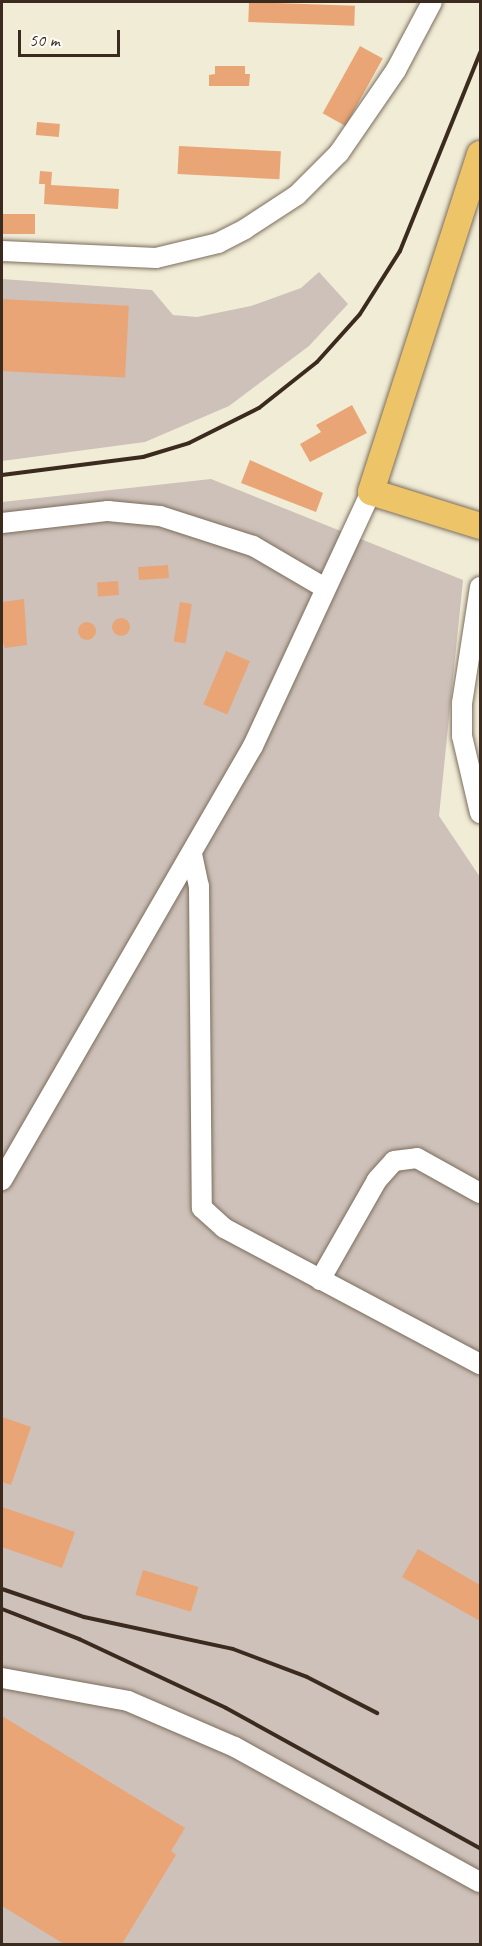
<!DOCTYPE html>
<style>
body{margin:0}
#map{position:relative;width:482px;height:1946px;overflow:hidden;background:#f1ecd6;font-family:Caveat,sans-serif}
div>[style]{position:absolute}
[style*='--x']{left:calc(var(--x)*1px);top:calc(var(--y)*1px);width:calc(var(--w)*1px);rotate:calc(var(--a)*1deg)}
.industrial>*{inset:0;background:#cec1b9}
.building>*{inset:0;background:#e9a575;transform-origin:0 0}
.round{border-radius:50%}
.roads{filter:drop-shadow(0 0 2px #7b6e5e) drop-shadow(0 0 2px #7b6e5e)}
.minor>*{height:20px;margin:-10px;padding:0 10px;transform-origin:10px;border-radius:10px;background:#fff}
.major>*{height:26px;margin:-13px;padding:0 13px;transform-origin:13px;border-radius:13px;background:#eec469}
.rail>*{height:4px;margin:-2px;padding:0 2px;transform-origin:2px;border-radius:2px;background:#3b2a1e}
span{translate:-50% -50%;white-space:nowrap;text-align:center;line-height:1.15;-webkit-text-stroke:4.5px #fdfcf7;paint-order:stroke}
.frame{position:absolute;inset:0;border:3px solid #3b2a1e;pointer-events:none}
.scale{position:absolute;left:18px;top:30px;width:102px;height:27px;box-sizing:border-box;border:3px solid #3b2a1e;border-top:0;padding-left:8px;font-size:18px;line-height:21px;white-space:nowrap;color:#3b2a1e;-webkit-text-stroke:4px #fdfcf7;paint-order:stroke}
</style>
<div id="map">
<div class="industrial">
<i style="clip-path:polygon(319px 272px,348px 304px,309px 346px,229px 406px,145px 442px,2px 461px,2px 279px,152px 290px,173px 315px,197px 317px,251px 306px,301px 288px)"></i>
<i style="clip-path:polygon(211px 479px,463px 580px,439px 816px,480px 877px,480px 1944px,2px 1944px,2px 502px)"></i>
</div>
<div class="building">
<i style="left:249px;top:2px;width:106px;height:20px;rotate:2deg"></i>
<i style="left:360px;top:46px;width:26px;height:77px;rotate:29deg"></i>
<i style="clip-path:polygon(215px 66px,245px 66px,245px 74px,250px 74px,249px 86px,209px 86px,209px 75px,215px 74px)"></i>
<i style="left:37px;top:122px;width:23px;height:13px;rotate:5deg"></i>
<i style="left:179px;top:146px;width:102px;height:28px;rotate:3deg"></i>
<i style="clip-path:polygon(40px 171px,52px 172px,51px 185px,119px 189px,118px 209px,44px 204px,45px 184px,39px 184px)"></i>
<i style="left:2px;top:214px;width:33px;height:20px"></i>
<i style="left:2px;top:299px;width:127px;height:72px;rotate:3deg"></i>
<i style="clip-path:polygon(352px 405px,367px 433px,310px 462px,300px 444px,321px 432px,316px 425px)"></i>
<i style="clip-path:polygon(250px 460px,323px 493px,316px 512px,241px 483px)"></i>
<i style="left:168px;top:565px;width:13px;height:30px;rotate:86deg"></i>
<i style="left:118px;top:581px;width:14px;height:21px;rotate:86deg"></i>
<i style="clip-path:polygon(24px 599px,27px 645px,5px 648px,2px 640px,2px 602px)"></i>
<i style="left:180px;top:602px;width:12px;height:40px;rotate:9deg"></i>
<i class="round" style="left:112px;top:618px;width:18px;height:18px"></i>
<i class="round" style="left:78px;top:622px;width:18px;height:18px"></i>
<i style="left:226px;top:651px;width:26px;height:58px;rotate:23deg"></i>
<i style="clip-path:polygon(2px 1417px,31px 1427px,11px 1485px,2px 1482px)"></i>
<i style="clip-path:polygon(2px 1507px,75px 1532px,62px 1568px,2px 1547px)"></i>
<i style="clip-path:polygon(418px 1549px,480px 1585px,480px 1621px,402px 1577px)"></i>
<i style="left:143px;top:1570px;width:58px;height:26px;rotate:17deg"></i>
<i style="clip-path:polygon(2px 1716px,185px 1828px,171px 1851px,176px 1855px,122px 1944px,64px 1944px,2px 1906px)"></i>
</div>
<div class="roads">
<div class="minor">
<i style="--x:2;--y:251;--w:154;--a:2.6"></i>
<i style="--x:156;--y:258;--w:64;--a:-13.6"></i>
<i style="--x:218;--y:243;--w:30;--a:-27"></i>
<i style="--x:245;--y:229;--w:62;--a:-33.2"></i>
<i style="--x:297;--y:195;--w:59;--a:-45"></i>
<i style="--x:339;--y:153;--w:101;--a:-55.5"></i>
<i style="--x:396;--y:70;--w:77;--a:-62.1"></i>
<i style="--x:2;--y:523;--w:107;--a:-6.5"></i>
<i style="--x:108;--y:511;--w:52;--a:5.5"></i>
<i style="--x:160;--y:516;--w:98;--a:17.9"></i>
<i style="--x:253;--y:546;--w:83;--a:30.3"></i>
<i style="--x:480;--y:587;--w:117;--a:98.8"></i>
<i style="--x:462;--y:703;--w:33;--a:90"></i>
<i style="--x:462;--y:736;--w:79;--a:76.8"></i>
<i style="--x:192;--y:854;--w:33;--a:78"></i>
<i style="--x:199;--y:886;--w:322;--a:89.5"></i>
<i style="--x:202;--y:1208;--w:30;--a:42"></i>
<i style="--x:224;--y:1228;--w:290;--a:28"></i>
<i style="--x:2;--y:1180;--w:501;--a:-59.96"></i>
<i style="--x:253;--y:746;--w:280;--a:-65.1"></i>
<i style="--x:320;--y:1280;--w:115;--a:-60.3"></i>
<i style="--x:377;--y:1180;--w:25;--a:-48"></i>
<i style="--x:394;--y:1161;--w:23;--a:-7"></i>
<i style="--x:417;--y:1158;--w:72;--a:29.1"></i>
<i style="--x:2;--y:1678;--w:128;--a:10.3"></i>
<i style="--x:128;--y:1701;--w:116;--a:23.3"></i>
<i style="--x:235;--y:1747;--w:280;--a:28.9"></i>
</div>
<div class="major">
<i style="--x:480;--y:154;--w:355;--a:107.9"></i>
<i style="--x:371;--y:492;--w:114;--a:17.3"></i>
</div>
</div>
<div class="rail">
<i style="--x:2;--y:475;--w:142;--a:-7.3"></i>
<i style="--x:143;--y:457;--w:48;--a:-16.9"></i>
<i style="--x:189;--y:443;--w:78;--a:-26.6"></i>
<i style="--x:259;--y:408;--w:74;--a:-38.4"></i>
<i style="--x:317;--y:362;--w:64;--a:-48.1"></i>
<i style="--x:360;--y:314;--w:75;--a:-57.6"></i>
<i style="--x:400;--y:251;--w:214;--a:-68"></i>
<i style="--x:2;--y:1589;--w:87;--a:18.9"></i>
<i style="--x:84;--y:1617;--w:152;--a:12.1"></i>
<i style="--x:233;--y:1649;--w:79;--a:20.7"></i>
<i style="--x:307;--y:1677;--w:79;--a:27.2"></i>
<i style="--x:2;--y:1609;--w:83;--a:21.3"></i>
<i style="--x:79;--y:1639;--w:162;--a:25.1"></i>
<i style="--x:226;--y:1708;--w:290;--a:28.9"></i>
</div>
<div class="frame"></div>
<div class="scale">50 m</div>
</div>
